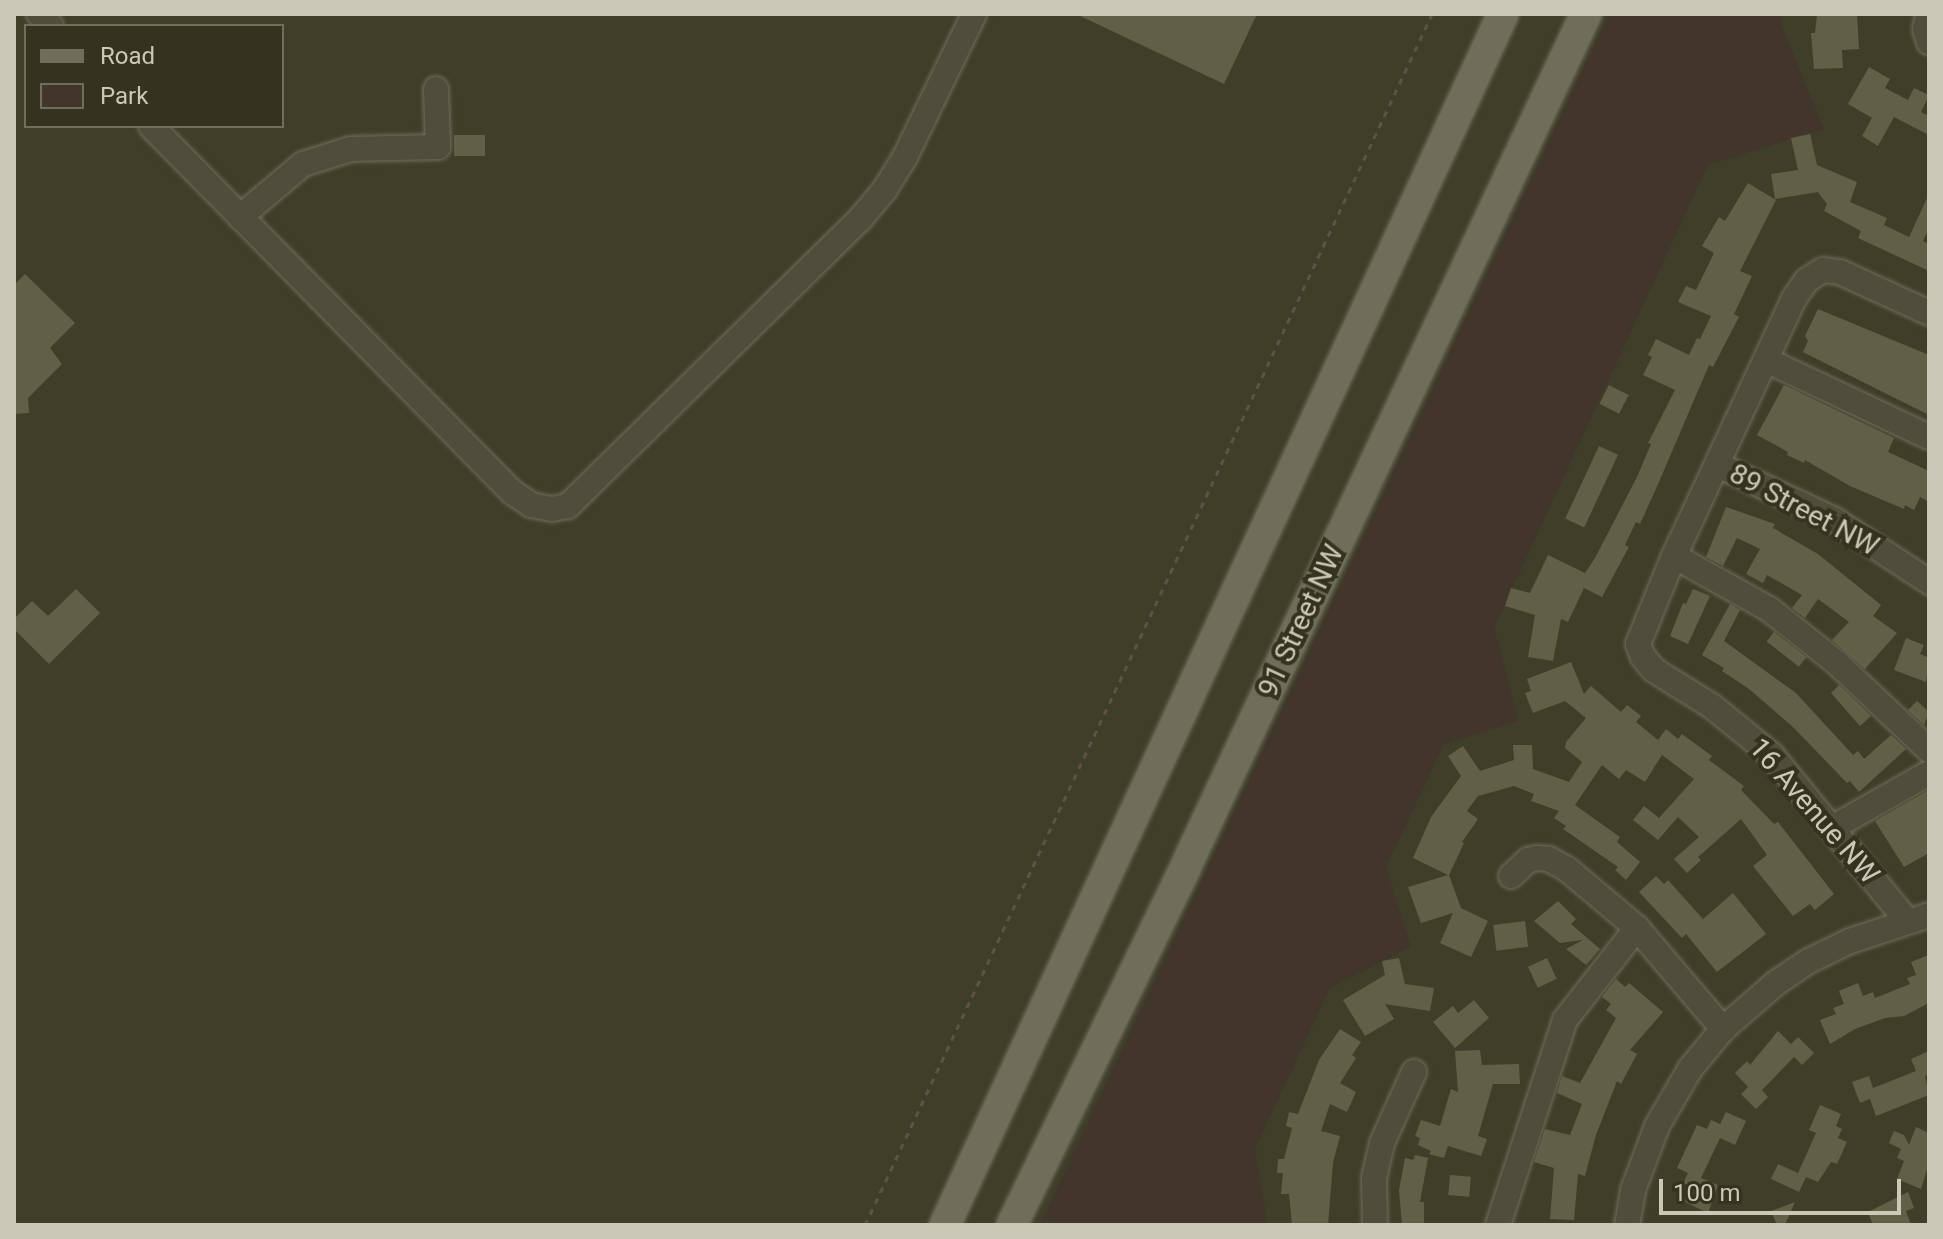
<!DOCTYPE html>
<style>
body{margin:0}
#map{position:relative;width:1943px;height:1239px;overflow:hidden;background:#3f3e28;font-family:Roboto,sans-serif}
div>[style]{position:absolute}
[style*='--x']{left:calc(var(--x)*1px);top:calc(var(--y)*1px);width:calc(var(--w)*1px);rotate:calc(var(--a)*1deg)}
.green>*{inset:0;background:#42352c}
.building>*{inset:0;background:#616047;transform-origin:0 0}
.path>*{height:3px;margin-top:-1.5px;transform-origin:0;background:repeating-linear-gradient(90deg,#5d5148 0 6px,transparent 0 12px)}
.roads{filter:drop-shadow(0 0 2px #6f6e5c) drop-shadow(0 0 2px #6f6e5c)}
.minor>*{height:24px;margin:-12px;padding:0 12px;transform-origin:12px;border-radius:12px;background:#4f4e3c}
.major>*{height:30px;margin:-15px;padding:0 15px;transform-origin:15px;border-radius:15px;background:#6f6e5a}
span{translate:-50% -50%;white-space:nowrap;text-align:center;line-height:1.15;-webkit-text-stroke:8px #343320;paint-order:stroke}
.street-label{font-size:28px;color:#cac9b8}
.frame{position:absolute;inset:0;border:16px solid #cac9b8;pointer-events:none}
.legend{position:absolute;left:24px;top:24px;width:260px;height:104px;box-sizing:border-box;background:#343320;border:2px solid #706f5d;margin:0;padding:10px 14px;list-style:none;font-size:24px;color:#cac9b8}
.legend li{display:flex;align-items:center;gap:16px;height:40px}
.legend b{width:40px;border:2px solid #706f5d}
.scale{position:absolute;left:1659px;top:1179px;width:242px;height:36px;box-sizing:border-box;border:4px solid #cac9b8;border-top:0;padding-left:10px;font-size:24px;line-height:28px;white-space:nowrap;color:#cac9b8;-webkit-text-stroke:6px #343320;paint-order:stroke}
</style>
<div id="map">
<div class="green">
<i style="clip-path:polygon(1609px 14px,1783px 14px,1780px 21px,1824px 129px,1708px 165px,1494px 628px,1519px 721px,1444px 744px,1386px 867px,1411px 947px,1330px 988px,1255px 1149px,1268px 1225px,1040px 1225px)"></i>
</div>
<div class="building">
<i style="clip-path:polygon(1076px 14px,1257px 14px,1224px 84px)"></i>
<i style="clip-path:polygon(1817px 14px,1857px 14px,1859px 49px,1842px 50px,1843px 68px,1814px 69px,1811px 33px,1815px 33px)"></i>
<i style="clip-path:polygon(1869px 67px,1890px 79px,1885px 88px,1908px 100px,1914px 88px,1929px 95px,1921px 112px,1929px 116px,1929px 135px,1894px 117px,1878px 146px,1862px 136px,1872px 118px,1848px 104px)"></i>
<i style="clip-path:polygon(1810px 134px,1817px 165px,1857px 182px,1850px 202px,1887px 218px,1884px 225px,1909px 237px,1929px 194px,1929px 228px,1923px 241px,1929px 244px,1929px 271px,1858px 238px,1861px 231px,1824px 211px,1827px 204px,1818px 192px,1775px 199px,1771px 174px,1798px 170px,1791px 138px)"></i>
<i style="left:485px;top:135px;width:21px;height:31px;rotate:90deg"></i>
<i style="clip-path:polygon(1748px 183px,1776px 200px,1740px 271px,1752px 276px,1734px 314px,1739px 317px,1713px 367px,1709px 365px,1659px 482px,1640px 524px,1636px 522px,1625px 545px,1629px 547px,1602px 597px,1584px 588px,1568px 622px,1561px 619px,1553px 661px,1528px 657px,1535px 615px,1505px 606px,1511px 588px,1530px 593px,1548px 555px,1585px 573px,1595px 558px,1637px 477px,1651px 444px,1648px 443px,1675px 390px,1643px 375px,1652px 357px,1648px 355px,1656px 339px,1689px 355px,1697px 338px,1700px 339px,1711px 316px,1678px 302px,1686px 286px,1696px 290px,1714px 253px,1702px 246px,1719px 217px,1725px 221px)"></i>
<i style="clip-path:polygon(25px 274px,75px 323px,50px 348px,62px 364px,28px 398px,29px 413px,14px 414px,14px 285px)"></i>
<i style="clip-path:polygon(1818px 309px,1929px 355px,1929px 415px,1803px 352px,1808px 341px,1805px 336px)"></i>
<i style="left:1609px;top:385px;width:22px;height:21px;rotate:27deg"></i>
<i style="clip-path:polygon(1784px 385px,1894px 438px,1888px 452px,1929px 471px,1929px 502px,1920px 497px,1914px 510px,1905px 505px,1904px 509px,1850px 486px,1805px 460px,1804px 463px,1787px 455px,1788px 452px,1757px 435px)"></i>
<i style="left:1599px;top:446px;width:21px;height:80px;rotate:25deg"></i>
<i style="clip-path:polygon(1726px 507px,1775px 524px,1773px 528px,1818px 554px,1881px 605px,1873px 616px,1897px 633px,1865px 669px,1832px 640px,1849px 622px,1818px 599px,1805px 618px,1792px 608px,1802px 595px,1767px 575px,1763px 583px,1746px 574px,1760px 549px,1737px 538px,1723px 566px,1706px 557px)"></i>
<i style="clip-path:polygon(76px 589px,100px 613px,49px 664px,14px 629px,14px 619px,32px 601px,48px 616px)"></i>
<i style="clip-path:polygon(1693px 589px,1710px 596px,1688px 644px,1670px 636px,1683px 603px,1686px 604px)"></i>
<i style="clip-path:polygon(1730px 604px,1740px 610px,1724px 641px,1796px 693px,1853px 755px,1858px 751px,1864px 759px,1891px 735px,1906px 749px,1859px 792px,1850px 781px,1847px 783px,1793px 727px,1749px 689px,1722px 671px,1724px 668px,1702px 655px)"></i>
<i style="left:1774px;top:632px;width:41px;height:12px;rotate:38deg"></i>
<i style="clip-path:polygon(1906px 638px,1924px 645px,1920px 654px,1929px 658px,1926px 682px,1894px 670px)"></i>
<i style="clip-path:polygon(1571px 662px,1584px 694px,1591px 686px,1621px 712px,1627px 705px,1641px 716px,1636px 722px,1658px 740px,1666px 729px,1678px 739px,1682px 734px,1712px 756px,1709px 760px,1744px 786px,1741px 790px,1774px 824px,1778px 822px,1834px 894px,1815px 910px,1810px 904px,1793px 916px,1753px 866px,1767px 855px,1741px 819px,1698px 857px,1701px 860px,1687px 873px,1674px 859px,1699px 837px,1678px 817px,1658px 840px,1633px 820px,1644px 806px,1659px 818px,1694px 779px,1662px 755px,1645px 782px,1626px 770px,1619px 779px,1602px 765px,1575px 805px,1620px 837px,1617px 842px,1640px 862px,1626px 880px,1615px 870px,1618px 867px,1563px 829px,1566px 826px,1554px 818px,1559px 811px,1531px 801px,1534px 794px,1514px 786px,1478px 796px,1467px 811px,1478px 819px,1462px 842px,1464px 843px,1449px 875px,1461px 908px,1488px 921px,1471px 957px,1440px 943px,1453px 913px,1421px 923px,1408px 887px,1448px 875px,1413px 858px,1431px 817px,1461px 776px,1448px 756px,1463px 746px,1480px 771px,1514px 760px,1513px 745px,1532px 745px,1533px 769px,1569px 782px,1582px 762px,1565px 748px,1566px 742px,1586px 718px,1565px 701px,1533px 713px,1525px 693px,1531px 691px,1527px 679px)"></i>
<i style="clip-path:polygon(1839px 685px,1871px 716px,1860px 726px,1831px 693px)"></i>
<i style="clip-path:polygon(1917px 701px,1929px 712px,1924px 725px,1908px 710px)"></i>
<i style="clip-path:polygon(1929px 790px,1929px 853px,1904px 867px,1875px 821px)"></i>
<i style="clip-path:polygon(1656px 876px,1664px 884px,1668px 880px,1703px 919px,1733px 893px,1766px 934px,1717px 972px,1686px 934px,1682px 938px,1639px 892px)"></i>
<i style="clip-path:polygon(1558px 901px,1576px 919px,1571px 924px,1600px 949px,1586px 965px,1566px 949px,1583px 940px,1560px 943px,1534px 921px)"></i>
<i style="left:1525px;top:921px;width:26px;height:32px;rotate:83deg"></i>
<i style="clip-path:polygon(1929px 955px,1929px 1006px,1927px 1004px,1904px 1016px,1885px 1018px,1855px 1029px,1830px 1044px,1820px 1020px,1836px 1014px,1833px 1008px,1844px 1004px,1839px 991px,1858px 983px,1863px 996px,1873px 992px,1875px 998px,1910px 984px,1907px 978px,1916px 975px,1911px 962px)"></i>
<i style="clip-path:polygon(1399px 958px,1405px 984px,1434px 988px,1430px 1011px,1385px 1004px,1394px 1019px,1365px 1036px,1343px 1000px,1385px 975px,1382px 961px)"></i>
<i style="left:1547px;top:958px;width:23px;height:21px;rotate:65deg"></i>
<i style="clip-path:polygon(1616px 979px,1625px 987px,1629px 983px,1663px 1012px,1630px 1050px,1637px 1054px,1621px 1084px,1617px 1081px,1596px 1135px,1585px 1176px,1578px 1174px,1574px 1220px,1550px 1219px,1554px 1168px,1534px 1162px,1545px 1129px,1570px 1135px,1582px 1104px,1557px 1093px,1562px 1076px,1580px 1083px,1616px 1018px,1606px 1010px,1611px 1004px,1602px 997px)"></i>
<i style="clip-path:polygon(1474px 1000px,1489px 1018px,1455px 1048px,1433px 1022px,1453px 1006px,1458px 1013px)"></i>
<i style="clip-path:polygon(1340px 1029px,1361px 1042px,1352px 1055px,1356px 1058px,1340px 1083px,1356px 1092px,1347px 1112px,1330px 1104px,1321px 1131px,1340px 1136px,1333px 1163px,1328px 1225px,1292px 1225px,1289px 1194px,1281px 1194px,1283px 1173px,1277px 1173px,1278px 1159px,1284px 1159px,1292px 1128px,1286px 1126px,1289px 1112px,1298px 1114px,1319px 1060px)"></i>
<i style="clip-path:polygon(1778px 1031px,1791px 1044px,1798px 1037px,1814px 1053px,1802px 1065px,1794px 1057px,1762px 1090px,1768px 1097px,1756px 1109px,1741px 1094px,1748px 1087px,1735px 1073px,1747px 1061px,1750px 1065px)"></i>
<i style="clip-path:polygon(1480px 1050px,1482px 1065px,1519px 1064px,1520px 1084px,1493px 1084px,1478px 1136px,1487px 1139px,1481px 1156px,1448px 1146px,1444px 1158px,1429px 1154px,1431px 1151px,1418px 1145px,1420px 1138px,1415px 1136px,1421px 1120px,1440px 1126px,1451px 1089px,1458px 1092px,1455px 1051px)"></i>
<i style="clip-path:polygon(1929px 1051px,1929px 1074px,1925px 1076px,1929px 1095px,1876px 1116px,1870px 1099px,1860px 1103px,1852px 1082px,1869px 1076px,1873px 1088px,1916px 1071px,1911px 1059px)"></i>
<i style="clip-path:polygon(1820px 1105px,1841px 1114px,1836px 1126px,1842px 1129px,1838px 1138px,1847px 1142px,1837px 1164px,1831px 1162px,1818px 1182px,1806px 1177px,1799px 1192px,1771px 1179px,1778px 1164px,1798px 1173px,1816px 1133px,1809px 1130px)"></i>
<i style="clip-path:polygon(1726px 1112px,1746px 1121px,1735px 1145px,1720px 1138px,1701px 1178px,1718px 1185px,1708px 1213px,1685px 1202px,1692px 1187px,1683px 1183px,1688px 1173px,1677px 1168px,1697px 1125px,1707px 1129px,1711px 1120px,1720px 1124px)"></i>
<i style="clip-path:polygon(1916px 1127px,1929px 1133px,1929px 1163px,1921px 1189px,1897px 1179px,1904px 1161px,1897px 1158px,1901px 1149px,1889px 1143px,1894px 1131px,1904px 1135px,1909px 1145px)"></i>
<i style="clip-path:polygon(1415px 1155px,1428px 1158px,1420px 1202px,1424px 1202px,1424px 1225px,1402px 1225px,1399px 1190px,1405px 1158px,1413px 1160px)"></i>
<i style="left:1450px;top:1175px;width:21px;height:20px;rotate:5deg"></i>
<i style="clip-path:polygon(1908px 1192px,1914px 1208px,1906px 1211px,1911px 1225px,1873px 1225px,1868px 1212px)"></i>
<i style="clip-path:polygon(1795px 1202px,1785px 1225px,1777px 1225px,1771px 1211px)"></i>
</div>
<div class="path">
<i style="--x:865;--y:1225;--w:1337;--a:-64.91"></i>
</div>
<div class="roads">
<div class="minor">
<i style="--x:39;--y:14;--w:17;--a:45"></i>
<i style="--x:1928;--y:14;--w:15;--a:101"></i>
<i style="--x:1925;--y:29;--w:14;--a:73"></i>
<i style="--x:151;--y:126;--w:514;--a:45.39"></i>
<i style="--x:512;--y:492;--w:23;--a:34"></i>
<i style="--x:531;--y:505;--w:21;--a:11"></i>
<i style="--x:552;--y:509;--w:16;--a:-11"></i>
<i style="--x:568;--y:506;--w:411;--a:-44.5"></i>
<i style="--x:861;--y:218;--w:38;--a:-50"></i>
<i style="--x:885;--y:189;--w:38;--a:-58"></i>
<i style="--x:905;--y:157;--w:159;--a:-64.2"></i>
<i style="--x:240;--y:217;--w:82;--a:-40.1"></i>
<i style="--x:303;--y:164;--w:50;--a:-17.4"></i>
<i style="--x:351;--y:149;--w:87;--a:-1.3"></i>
<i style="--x:438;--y:147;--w:58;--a:-92"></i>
<i style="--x:1766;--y:360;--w:180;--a:25.3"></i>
<i style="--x:1718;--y:465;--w:129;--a:25.2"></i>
<i style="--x:1835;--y:520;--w:113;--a:33.4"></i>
<i style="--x:1674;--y:556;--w:109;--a:29.2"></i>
<i style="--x:1769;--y:609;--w:87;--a:38.5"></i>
<i style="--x:1837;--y:663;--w:127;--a:43.4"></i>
<i style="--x:1834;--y:827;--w:109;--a:-29.6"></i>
<i style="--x:1511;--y:876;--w:23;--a:-43"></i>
<i style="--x:1528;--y:860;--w:9;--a:-13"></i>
<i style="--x:1537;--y:858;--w:12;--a:5"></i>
<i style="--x:1549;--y:859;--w:21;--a:29"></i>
<i style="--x:1567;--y:869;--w:92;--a:40.1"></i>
<i style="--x:1637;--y:928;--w:133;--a:49.6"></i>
<i style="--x:1908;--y:922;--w:215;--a:-129.2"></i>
<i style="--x:1772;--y:755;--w:76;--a:-140.9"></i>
<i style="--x:1713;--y:707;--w:70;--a:-147.9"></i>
<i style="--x:1654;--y:670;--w:17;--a:-130"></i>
<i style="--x:1643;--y:657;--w:14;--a:-111"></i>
<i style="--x:1638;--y:644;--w:95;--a:-67.8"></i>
<i style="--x:1674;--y:556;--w:286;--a:-65"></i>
<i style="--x:1795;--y:297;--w:21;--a:-55"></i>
<i style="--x:1807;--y:280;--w:19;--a:-32"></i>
<i style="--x:1823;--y:270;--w:17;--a:7"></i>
<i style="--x:1840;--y:272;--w:98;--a:24.7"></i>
<i style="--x:1375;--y:1225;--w:47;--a:-91.2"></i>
<i style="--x:1374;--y:1178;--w:36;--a:-77"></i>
<i style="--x:1382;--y:1143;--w:78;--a:-65.7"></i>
<i style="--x:1498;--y:1225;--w:216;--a:-71.9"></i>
<i style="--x:1565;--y:1020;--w:117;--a:-52"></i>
<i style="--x:1627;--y:1225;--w:36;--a:-80"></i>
<i style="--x:1633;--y:1190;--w:68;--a:-69.4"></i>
<i style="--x:1657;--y:1126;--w:66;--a:-59.9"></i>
<i style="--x:1690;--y:1069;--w:52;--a:-50.5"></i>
<i style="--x:1723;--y:1029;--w:70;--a:-41"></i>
<i style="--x:1776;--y:983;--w:40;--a:-34"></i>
<i style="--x:1809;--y:961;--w:46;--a:-26"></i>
<i style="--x:1850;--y:941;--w:83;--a:-18.2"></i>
</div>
<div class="major">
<i style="--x:945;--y:1225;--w:1333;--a:-65.26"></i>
<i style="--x:1012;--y:1225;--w:397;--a:-64.1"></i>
<i style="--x:1185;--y:868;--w:943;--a:-64.85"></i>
</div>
</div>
<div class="street-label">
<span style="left:1804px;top:510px;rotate:28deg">89 Street NW</span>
<span style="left:1301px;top:621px;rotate:-65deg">91 Street NW</span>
<span style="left:1814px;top:811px;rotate:49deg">16 Avenue NW</span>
</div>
<div class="frame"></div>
<ul class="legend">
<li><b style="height:10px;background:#6f6e5a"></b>Road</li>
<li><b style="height:22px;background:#42352c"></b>Park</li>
</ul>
<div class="scale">100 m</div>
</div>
